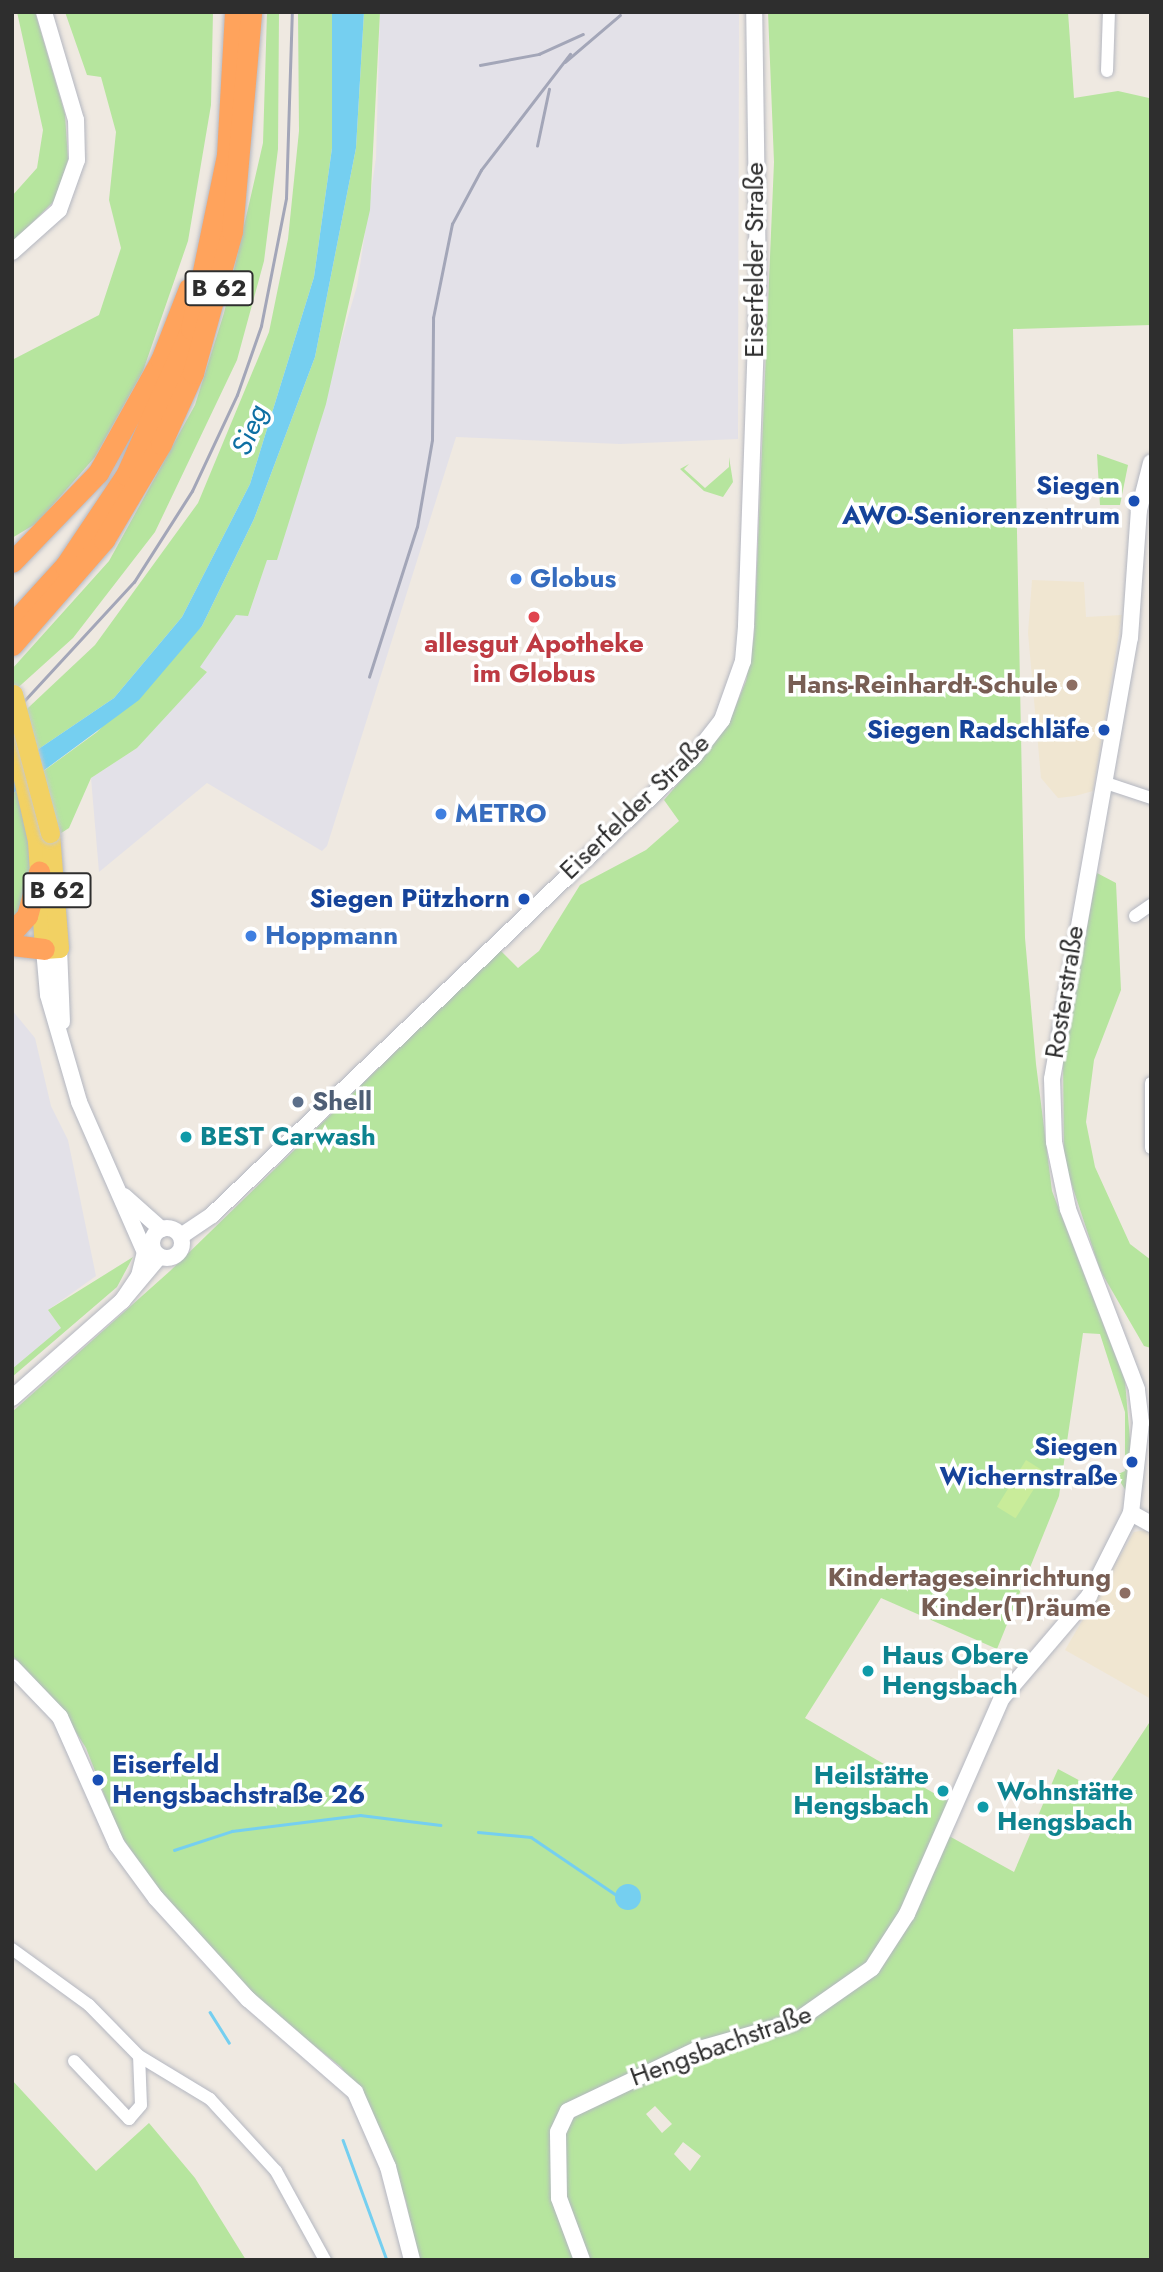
<!DOCTYPE html>
<meta charset="utf-8">
<style>
body{margin:0}
#map{position:relative;width:1163px;height:2272px;overflow:hidden;background:#efe9e1;font-family:Jost,sans-serif}
div>[style]{position:absolute}
[style*='--x']{left:calc(var(--x)*1px);top:calc(var(--y)*1px);width:calc(var(--w)*1px);rotate:calc(var(--a)*1deg)}
.industrial>*{inset:0;background:#e3e1e8}
.education>*{inset:0;background:#f0e6d1}
.green>*{inset:0;background:#b6e59e}
.pitch>*{inset:0;background:#c9ec9a;transform-origin:0 0}
.water>*{inset:0;background:#75cff0}
.round{border-radius:50%}
.stream>*{height:2.5px;margin:-1.25px;padding:0 1.25px;transform-origin:1.25px;border-radius:1.25px;background:#75cff0}
.roads{filter:drop-shadow(0 0 2px #b4b7c1) drop-shadow(0 0 2px #b4b7c1)}
.street>*{height:12px;margin:-6px;padding:0 6px;transform-origin:6px;border-radius:6px;background:#fff}
.secondary>*{height:16px;margin:-8px;padding:0 8px;transform-origin:8px;border-radius:8px;background:#fff}
.secondary>.ring{margin:-8px;padding:0;box-sizing:content-box;background:none;border:16px solid #fff;border-radius:50%}
.primary>*{height:19px;margin:-9.5px;padding:0 9.5px;transform-origin:9.5px;border-radius:9.5px;background:#f2d163}
.highway>*{height:21px;margin:-10.5px;padding:0 10.5px;transform-origin:10.5px;border-radius:10.5px;background:#ffa35c}
.rail>*{height:2.5px;margin:-1.25px;padding:0 1.25px;transform-origin:1.25px;border-radius:1.25px;background:#a3a6b8}
.bridges{filter:drop-shadow(0 0 2px #c9c9c9) drop-shadow(0 0 2px #c9c9c9)}
.primary-bridge>*{height:19px;margin:-9.5px;padding:0 9.5px;transform-origin:9.5px;border-radius:9.5px;background:#f2d163}
.dots>*{width:19px;height:19px;translate:-50% -50%;box-sizing:border-box;border:4px solid #fff;border-radius:50%}
span{translate:-50% -50%;white-space:nowrap;text-align:center;line-height:1.15;-webkit-text-stroke:7px #fff;paint-order:stroke}
.shield-label span{padding:2px 5px;background:#fff;border:2px solid;border-radius:5px;-webkit-text-stroke-width:0}
.shield-label{font-size:24px;color:#2e2e2e;font-weight:700}
.street-label{font-size:26px;color:#2e2e2e}
.transit-label{font-size:26px;color:#164399;font-weight:700}
.right{translate:-100% -50%;text-align:right}
.left{translate:0 -50%;text-align:left}
.shop-label{font-size:26px;color:#366cbe;font-weight:700}
.health-label{font-size:26px;color:#be3a42;font-weight:700}
.education-label{font-size:26px;color:#785e54;font-weight:700}
.service-label{font-size:26px;color:#4e5e75;font-weight:700}
.culture-label{font-size:26px;color:#0d838f;font-weight:700}
.water-label{font-size:28px;color:#0d6fa3;font-style:italic}
.frame{position:absolute;inset:0;border:14px solid #2e2e2e;pointer-events:none}
</style>
<div id="map">
<div class="industrial">
<i style="clip-path:polygon(380px 12px,739px 12px,738px 439px,620px 444px,456px 437px,327px 846px,322px 851px,207px 783px,99px 872px,91px 778px,137px 748px,207px 671px,199px 668px,236px 614px,249px 613px,267px 559px,277px 559px,357px 286px,376px 158px)"></i>
<i style="clip-path:polygon(12px 1010px,35px 1038px,51px 1106px,68px 1140px,96px 1276px,48px 1310px,64px 1332px,12px 1377px)"></i>
</div>
<div class="education">
<i style="clip-path:polygon(1032px 580px,1084px 582px,1086px 617px,1122px 615px,1093px 791px,1075px 796px,1058px 798px,1041px 778px,1028px 633px)"></i>
<i style="clip-path:polygon(1146px 1530px,1151px 1536px,1151px 1699px,1065px 1650px,1134px 1532px)"></i>
</div>
<div class="green">
<i style="clip-path:polygon(17px 12px,35px 12px,65px 114px,68px 160px,55px 200px,12px 243px,12px 196px,37px 168px,43px 130px)"></i>
<i style="clip-path:polygon(65px 12px,213px 12px,211px 105px,188px 241px,143px 371px,95px 457px,37px 523px,12px 538px,12px 360px,99px 315px,121px 248px,109px 200px,116px 132px,101px 77px,87px 75px)"></i>
<i style="clip-path:polygon(267px 12px,279px 12px,278px 149px,264px 261px,237px 360px,155px 532px,73px 638px,12px 693px,12px 669px,109px 561px,195px 405px,224px 313px,263px 143px)"></i>
<i style="clip-path:polygon(298px 12px,332px 12px,332px 148px,314px 277px,250px 484px,182px 617px,114px 698px,12px 767px,12px 723px,95px 645px,198px 503px,269px 332px,288px 239px,299px 131px)"></i>
<i style="clip-path:polygon(364px 12px,380px 12px,370px 210px,326px 404px,277px 560px,267px 560px,248px 616px,236px 615px,200px 667px,207px 672px,137px 748px,91px 778px,69px 828px,30px 853px,30px 889px,12px 925px,12px 794px,97px 732px,202px 626px,254px 519px,315px 357px,356px 148px)"></i>
<i style="clip-path:polygon(evenodd,768px 12px,1068px 12px,1074px 98px,1118px 91px,1149px 98px,1151px 77px,1151px 325px,1013px 329px,1025px 938px,1036px 1064px,1052px 1191px,1125px 1381px,1131px 1451px,1126px 1491px,1116px 1475px,1125px 1471px,1125px 1412px,1100px 1334px,1083px 1333px,1059px 1496px,997px 1649px,881px 1598px,805px 1718px,949px 1802px,940px 1831px,1014px 1872px,1058px 1769px,1103px 1793px,1151px 1720px,1151px 2260px,418px 2260px,406px 2201px,369px 2107px,341px 2067px,256px 1999px,159px 1890px,119px 1833px,86px 1748px,58px 1704px,12px 1655px,12px 1412px,170px 1271px,500px 950px,518px 968px,539px 951px,580px 885px,646px 850px,679px 821px,664px 800px,727px 727px,746px 681px,754px 637px,774px 162px,768px 12px,655px 2106px,672px 2124px,662px 2133px,646px 2114px,655px 2106px,768px 12px,683px 2142px,701px 2156px,690px 2171px,674px 2154px,683px 2142px)"></i>
<i style="clip-path:polygon(1097px 454px,1128px 465px,1120px 505px,1100px 505px)"></i>
<i style="clip-path:polygon(729px 457px,733px 482px,723px 497px,704px 491px,680px 469px,689px 464px,684px 469px,705px 488px,729px 467px)"></i>
<i style="clip-path:polygon(1097px 873px,1116px 883px,1121px 990px,1094px 1060px,1086px 1122px,1095px 1167px,1130px 1244px,1151px 1260px,1151px 1348px,1144px 1346px,1100px 1270px,1064px 1161px,1063px 1057px)"></i>
<i style="clip-path:polygon(133px 1257px,117px 1287px,12px 1377px,12px 1369px,61px 1328px,48px 1310px)"></i>
<i style="clip-path:polygon(12px 2080px,96px 2171px,149px 2123px,195px 2178px,246px 2260px,12px 2260px)"></i>
</div>
<div class="pitch">
<i style="left:1026px;top:1460px;width:22px;height:55px;rotate:32deg"></i>
</div>
<div class="water">
<i style="clip-path:polygon(332px 12px,364px 12px,356px 148px,315px 357px,254px 519px,202px 626px,139px 700px,12px 794px,12px 767px,114px 698px,182px 617px,250px 484px,314px 277px,332px 148px)"></i>
<i class="round" style="left:615px;top:1884px;width:26px;height:26px"></i>
</div>
<div class="stream">
<i style="--x:478;--y:1832;--w:53;--a:5.4"></i>
<i style="--x:531;--y:1837;--w:102;--a:34.2"></i>
<i style="--x:174;--y:1850;--w:61;--a:-18.1"></i>
<i style="--x:232;--y:1831;--w:129;--a:-7.1"></i>
<i style="--x:360;--y:1815;--w:81;--a:7.1"></i>
<i style="--x:210;--y:2012;--w:36;--a:58"></i>
<i style="--x:343;--y:2140;--w:128;--a:69.9"></i>
</div>
<div class="roads">
<div class="street">
<i style="--x:1107;--y:71;--w:59;--a:-88.1"></i>
<i style="--x:1103;--y:782;--w:51;--a:18.4"></i>
<i style="--x:1135;--y:916;--w:19;--a:-35"></i>
<i style="--x:1151;--y:1083;--w:65;--a:90"></i>
<i style="--x:12;--y:1949;--w:95;--a:36"></i>
<i style="--x:89;--y:2005;--w:71;--a:45.6"></i>
<i style="--x:139;--y:2056;--w:83;--a:31.2"></i>
<i style="--x:210;--y:2099;--w:98;--a:47.5"></i>
<i style="--x:276;--y:2171;--w:102;--a:61.2"></i>
<i style="--x:74;--y:2061;--w:80;--a:46.5"></i>
<i style="--x:129;--y:2119;--w:18;--a:-49"></i>
<i style="--x:141;--y:2105;--w:49;--a:-92.3"></i>
</div>
<div class="secondary">
<i style="--x:12;--y:252;--w:63;--a:-41.8"></i>
<i style="--x:59;--y:210;--w:53;--a:-70.2"></i>
<i style="--x:77;--y:160;--w:40;--a:-91.4"></i>
<i style="--x:76;--y:120;--w:113;--a:-106.5"></i>
<i style="--x:59;--y:948;--w:74;--a:87.7"></i>
<i style="--x:44;--y:949;--w:46;--a:85"></i>
<i style="--x:48;--y:995;--w:111;--a:73.8"></i>
<i style="--x:79;--y:1102;--w:164;--a:66.3"></i>
<i style="--x:145;--y:1252;--w:25;--a:104"></i>
<i style="--x:139;--y:1276;--w:30;--a:124"></i>
<i style="--x:124;--y:1196;--w:50;--a:41.7"></i>
<i class="ring" style="left:152px;top:1228px;width:14px;height:14px"></i>
<i style="--x:181;--y:1236;--w:37;--a:-34"></i>
<i style="--x:212;--y:1215;--w:666;--a:-43.6"></i>
<i style="--x:694;--y:756;--w:46;--a:-52.1"></i>
<i style="--x:722;--y:720;--w:63;--a:-70.4"></i>
<i style="--x:743;--y:661;--w:36;--a:-85"></i>
<i style="--x:746;--y:625;--w:341;--a:-88"></i>
<i style="--x:758;--y:284;--w:272;--a:-90.8"></i>
<i style="--x:12;--y:1398;--w:147;--a:-41.4"></i>
<i style="--x:122;--y:1301;--w:57;--a:-49.9"></i>
<i style="--x:1131;--y:1513;--w:23;--a:29"></i>
<i style="--x:12;--y:1667;--w:69;--a:46.2"></i>
<i style="--x:60;--y:1717;--w:140;--a:66"></i>
<i style="--x:117;--y:1845;--w:66;--a:53.7"></i>
<i style="--x:156;--y:1898;--w:137;--a:47.7"></i>
<i style="--x:248;--y:1999;--w:142;--a:41"></i>
<i style="--x:355;--y:2092;--w:82;--a:66.3"></i>
<i style="--x:388;--y:2167;--w:96;--a:75.5"></i>
<i style="--x:582;--y:2260;--w:66;--a:-110.4"></i>
<i style="--x:559;--y:2198;--w:66;--a:-90.9"></i>
<i style="--x:558;--y:2132;--w:23;--a:-65"></i>
<i style="--x:568;--y:2111;--w:142;--a:-25.5"></i>
<i style="--x:696;--y:2050;--w:103;--a:-15.8"></i>
<i style="--x:795;--y:2022;--w:94;--a:-35"></i>
<i style="--x:872;--y:1968;--w:64;--a:-57.1"></i>
<i style="--x:907;--y:1914;--w:236;--a:-66.3"></i>
<i style="--x:1002;--y:1698;--w:134;--a:-49.5"></i>
<i style="--x:1089;--y:1596;--w:93;--a:-63.2"></i>
<i style="--x:1131;--y:1513;--w:91;--a:-83.7"></i>
<i style="--x:1141;--y:1423;--w:34;--a:-97"></i>
<i style="--x:1137;--y:1389;--w:193;--a:-111"></i>
<i style="--x:1068;--y:1209;--w:68;--a:-101.8"></i>
<i style="--x:1054;--y:1142;--w:63;--a:-91.8"></i>
<i style="--x:1052;--y:1079;--w:448;--a:-80"></i>
<i style="--x:1130;--y:638;--w:128;--a:-86"></i>
<i style="--x:1139;--y:510;--w:49;--a:-75.7"></i>
</div>
<div class="primary">
<i style="--x:12;--y:730;--w:114;--a:77.3"></i>
<i style="--x:37;--y:841;--w:108;--a:86.3"></i>
<i style="--x:44;--y:949;--w:15;--a:-4"></i>
<i style="--x:59;--y:948;--w:115;--a:-94.5"></i>
</div>
<div class="highway">
<i style="--x:12;--y:562;--w:124;--a:-46"></i>
<i style="--x:98;--y:473;--w:129;--a:-60.9"></i>
<i style="--x:161;--y:360;--w:77;--a:-68.7"></i>
<i style="--x:12;--y:624;--w:79;--a:-47.6"></i>
<i style="--x:65;--y:566;--w:110;--a:-56.2"></i>
<i style="--x:126;--y:475;--w:160;--a:-66"></i>
<i style="--x:191;--y:329;--w:178;--a:-78.3"></i>
<i style="--x:227;--y:155;--w:143;--a:-86.8"></i>
<i style="--x:12;--y:645;--w:140;--a:-48.8"></i>
<i style="--x:104;--y:540;--w:112;--a:-59.3"></i>
<i style="--x:161;--y:444;--w:78;--a:-65.7"></i>
<i style="--x:193;--y:373;--w:147;--a:-74.6"></i>
<i style="--x:232;--y:231;--w:220;--a:-85"></i>
<i style="--x:12;--y:932;--w:22;--a:-47"></i>
<i style="--x:27;--y:916;--w:46;--a:-74.7"></i>
<i style="--x:12;--y:945;--w:32;--a:7"></i>
</div>
</div>
<div class="rail">
<i style="--x:565;--y:62;--w:72;--a:-40.5"></i>
<i style="--x:480;--y:65;--w:60;--a:-10.6"></i>
<i style="--x:539;--y:54;--w:48;--a:-24.4"></i>
<i style="--x:537;--y:146;--w:58;--a:-78.1"></i>
<i style="--x:369;--y:677;--w:157;--a:-72.3"></i>
<i style="--x:417;--y:527;--w:88;--a:-80.2"></i>
<i style="--x:432;--y:440;--w:122;--a:-89.5"></i>
<i style="--x:433;--y:318;--w:96;--a:-78.6"></i>
<i style="--x:452;--y:224;--w:61;--a:-61.8"></i>
<i style="--x:481;--y:170;--w:146;--a:-52.5"></i>
<i style="--x:12;--y:714;--w:180;--a:-47.3"></i>
<i style="--x:134;--y:582;--w:108;--a:-57.5"></i>
<i style="--x:192;--y:491;--w:106;--a:-64.9"></i>
<i style="--x:237;--y:395;--w:73;--a:-70.8"></i>
<i style="--x:261;--y:326;--w:130;--a:-78.9"></i>
<i style="--x:286;--y:198;--w:186;--a:-88.2"></i>
</div>
<div class="bridges">
<div class="primary-bridge">
<i style="--x:13;--y:694;--w:144;--a:75.1"></i>
</div>
</div>
<div class="dots">
<i style="left:1134px;top:501px;background:#1a4fb4"></i>
<i style="left:516px;top:579px;background:#3f7fe0"></i>
<i style="left:534px;top:617px;background:#e0444e"></i>
<i style="left:1072px;top:685px;background:#8d6e63"></i>
<i style="left:1104px;top:730px;background:#1a4fb4"></i>
<i style="left:441px;top:814px;background:#3f7fe0"></i>
<i style="left:524px;top:899px;background:#1a4fb4"></i>
<i style="left:251px;top:936px;background:#3f7fe0"></i>
<i style="left:298px;top:1102px;background:#5c6f8a"></i>
<i style="left:186px;top:1137px;background:#0f9aa8"></i>
<i style="left:1132px;top:1462px;background:#1a4fb4"></i>
<i style="left:1125px;top:1593px;background:#8d6e63"></i>
<i style="left:868px;top:1671px;background:#0f9aa8"></i>
<i style="left:98px;top:1780px;background:#1a4fb4"></i>
<i style="left:943px;top:1791px;background:#0f9aa8"></i>
<i style="left:983px;top:1807px;background:#0f9aa8"></i>
</div>
<div class="shield-label">
<span style="left:219px;top:288px">B 62</span>
<span style="left:57px;top:890px">B 62</span>
</div>
<div class="street-label">
<span style="left:755px;top:260px;rotate:-90deg">Eiserfelder Straße</span>
<span style="left:635px;top:807px;rotate:-44deg">Eiserfelder Straße</span>
<span style="left:1065px;top:992px;rotate:-81deg">Rosterstraße</span>
<span style="left:721px;top:2046px;rotate:-20deg">Hengsbachstraße</span>
</div>
<div class="transit-label">
<span class="right" style="left:1120px;top:501px">Siegen<br>AWO-Seniorenzentrum</span>
<span class="right" style="left:1090px;top:730px">Siegen Radschläfe</span>
<span class="right" style="left:510px;top:899px">Siegen Pützhorn</span>
<span class="right" style="left:1118px;top:1462px">Siegen<br>Wichernstraße</span>
<span class="left" style="left:112px;top:1780px">Eiserfeld<br>Hengsbachstraße 26</span>
</div>
<div class="shop-label">
<span class="left" style="left:530px;top:579px">Globus</span>
<span class="left" style="left:455px;top:814px">METRO</span>
<span class="left" style="left:265px;top:936px">Hoppmann</span>
</div>
<div class="health-label">
<span style="left:534px;top:659px">allesgut Apotheke<br>im Globus</span>
</div>
<div class="education-label">
<span class="right" style="left:1058px;top:685px">Hans-Reinhardt-Schule</span>
<span class="right" style="left:1111px;top:1593px">Kindertageseinrichtung<br>Kinder(T)räume</span>
</div>
<div class="service-label">
<span class="left" style="left:312px;top:1102px">Shell</span>
</div>
<div class="culture-label">
<span class="left" style="left:200px;top:1137px">BEST Carwash</span>
<span class="left" style="left:882px;top:1671px">Haus Obere<br>Hengsbach</span>
<span class="right" style="left:929px;top:1791px">Heilstätte<br>Hengsbach</span>
<span class="left" style="left:997px;top:1807px">Wohnstätte<br>Hengsbach</span>
</div>
<div class="water-label">
<span style="left:250px;top:430px;rotate:-68deg">Sieg</span>
</div>
<div class="frame"></div>
</div>
